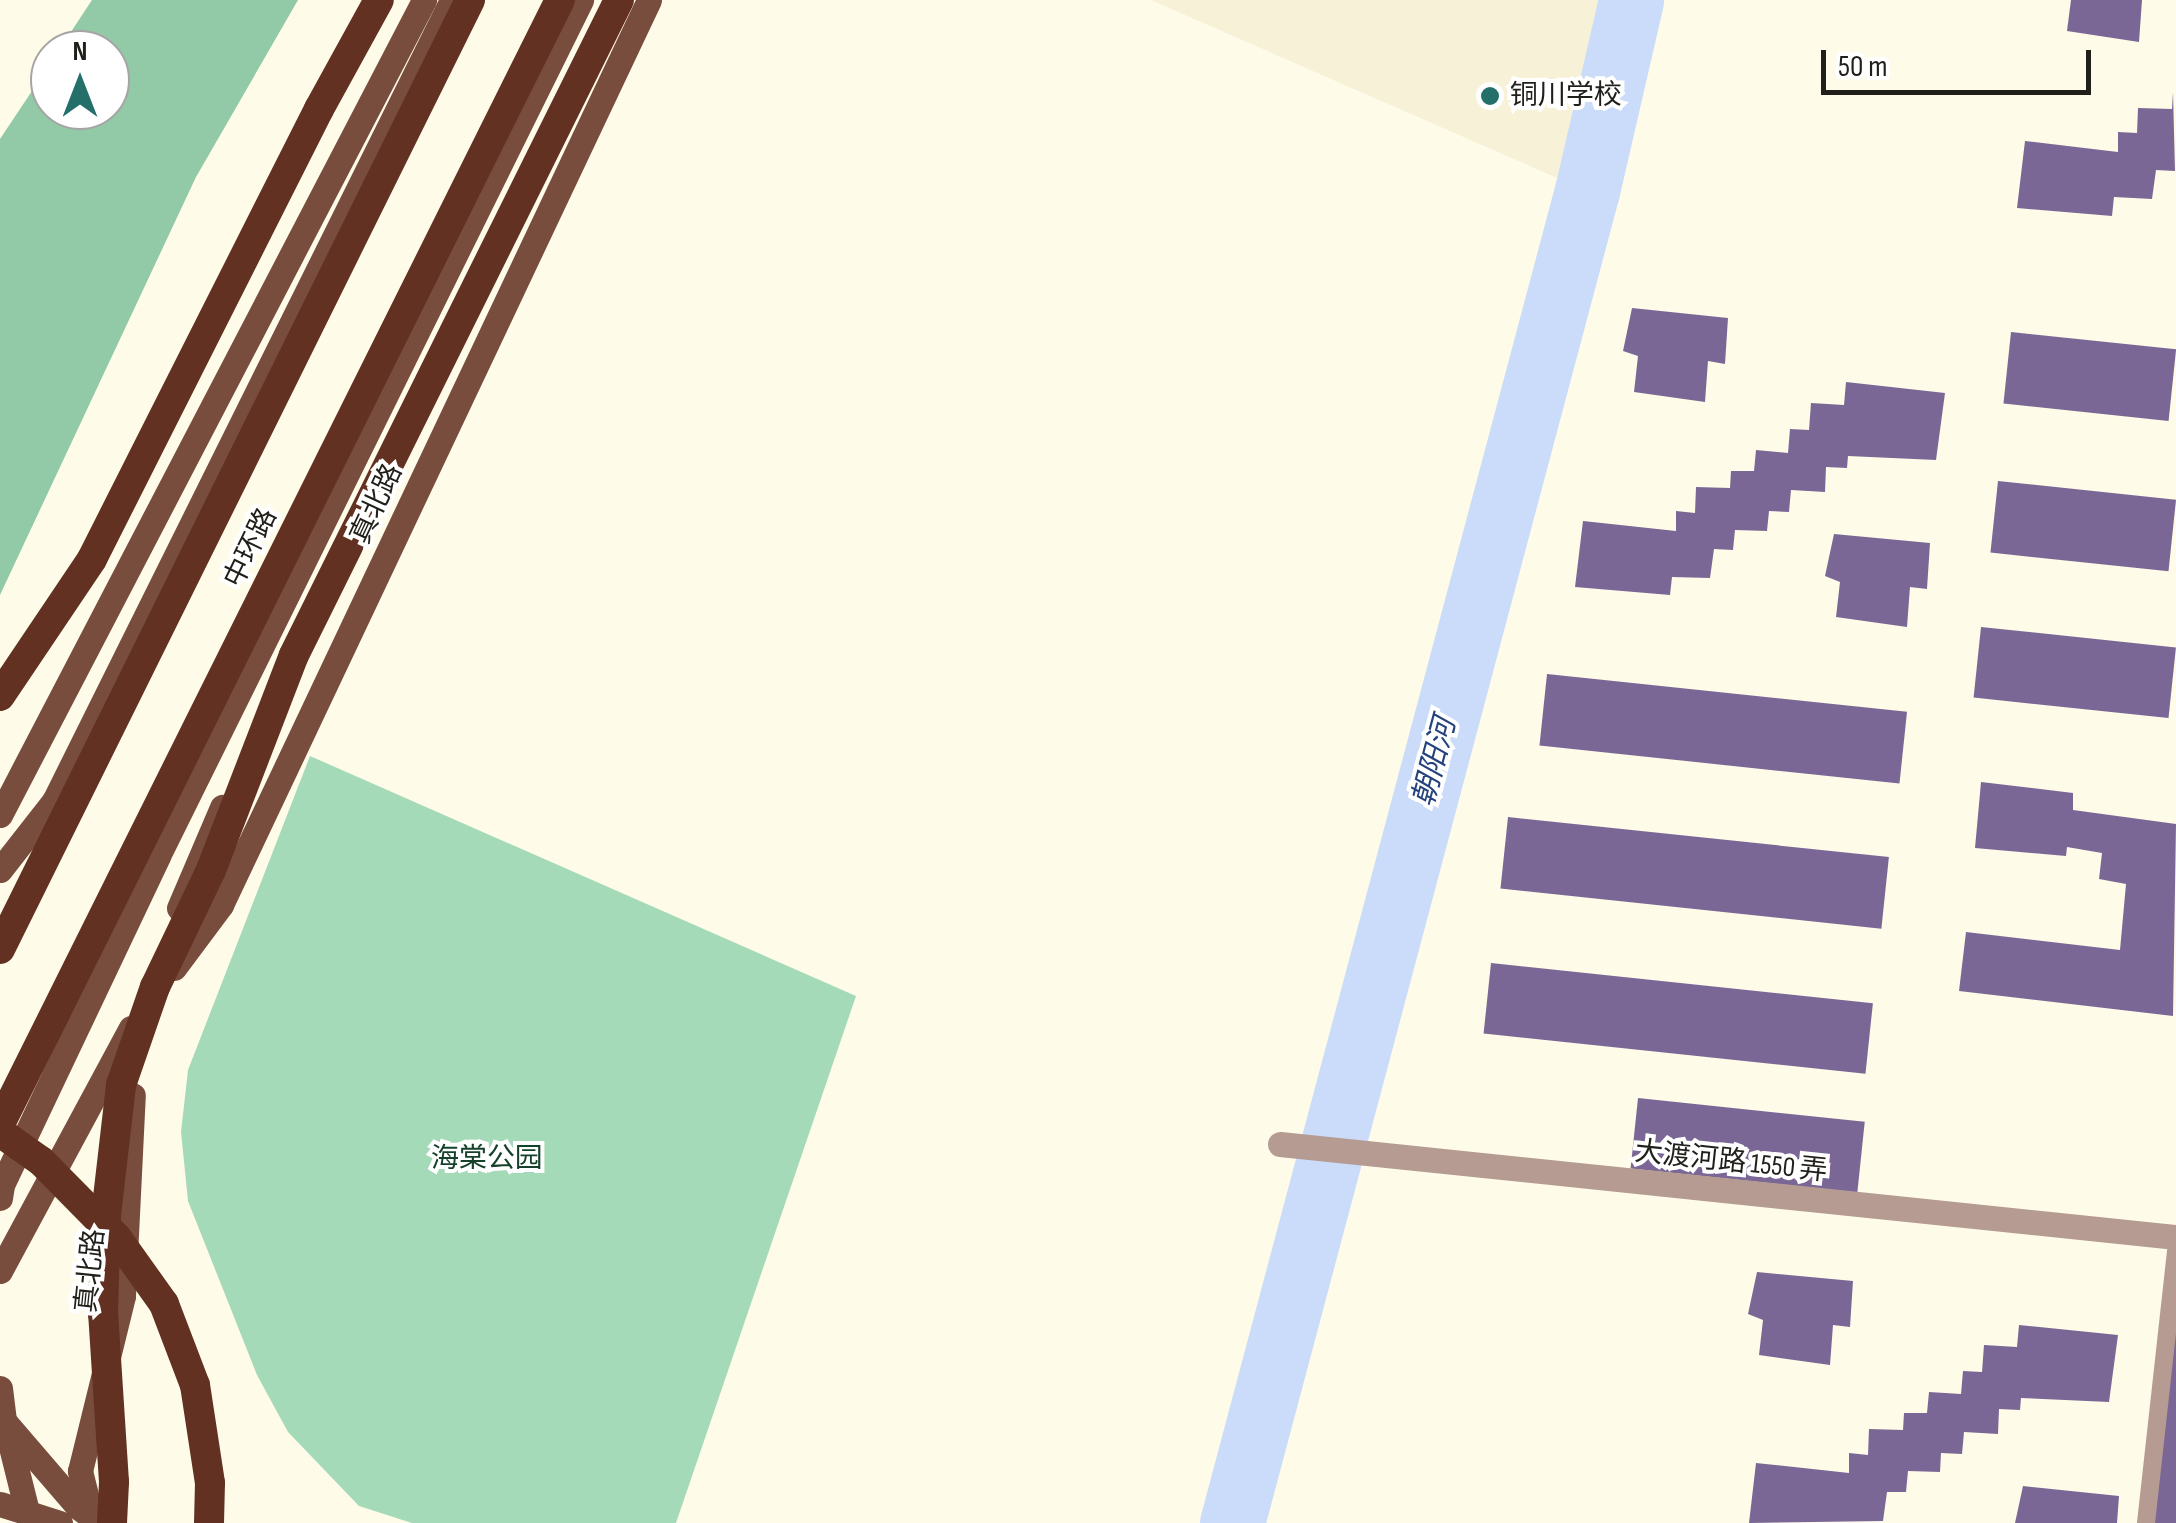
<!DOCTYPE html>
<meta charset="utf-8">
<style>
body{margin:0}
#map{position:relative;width:2176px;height:1523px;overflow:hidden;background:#fefbe8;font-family:"Sofia Sans Condensed","Noto Sans SC",sans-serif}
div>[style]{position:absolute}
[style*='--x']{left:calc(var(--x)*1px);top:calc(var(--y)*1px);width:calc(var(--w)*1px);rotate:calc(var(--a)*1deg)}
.built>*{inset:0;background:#f6f1d7}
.green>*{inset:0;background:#a5dab9}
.forest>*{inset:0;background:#92c9a7}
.river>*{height:65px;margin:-32.5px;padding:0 32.5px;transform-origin:32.5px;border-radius:32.5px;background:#cbdcfa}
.building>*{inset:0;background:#7b6796;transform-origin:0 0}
.lane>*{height:18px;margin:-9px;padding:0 9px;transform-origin:9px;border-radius:9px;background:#b59b92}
.street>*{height:25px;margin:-12.5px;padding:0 12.5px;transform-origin:12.5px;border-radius:12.5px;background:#b59b92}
.primary>*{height:25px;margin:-12.5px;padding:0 12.5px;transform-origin:12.5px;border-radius:12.5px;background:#784d3e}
.highway>*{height:30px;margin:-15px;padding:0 15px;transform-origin:15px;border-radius:15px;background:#623121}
.primary-bridge>*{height:25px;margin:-12.5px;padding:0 12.5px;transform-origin:12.5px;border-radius:12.5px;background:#784d3e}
.highway-bridge>*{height:30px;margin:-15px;padding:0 15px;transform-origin:15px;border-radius:15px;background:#623121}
.dots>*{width:28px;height:28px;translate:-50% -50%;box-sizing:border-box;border:5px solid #fff;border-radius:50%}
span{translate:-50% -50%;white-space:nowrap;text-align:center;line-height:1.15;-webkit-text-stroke:8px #fff;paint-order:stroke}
.poi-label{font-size:28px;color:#201f19}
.left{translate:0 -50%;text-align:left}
.street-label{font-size:28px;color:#201f19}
.park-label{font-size:28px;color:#16412a}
.water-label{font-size:30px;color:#24437d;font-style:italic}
.north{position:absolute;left:30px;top:30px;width:100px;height:100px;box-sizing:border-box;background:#fff;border:2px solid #a6a5a3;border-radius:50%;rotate:0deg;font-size:28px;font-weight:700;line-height:40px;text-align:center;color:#201f19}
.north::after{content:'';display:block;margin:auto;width:35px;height:45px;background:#246f6a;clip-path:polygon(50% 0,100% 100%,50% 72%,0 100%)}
.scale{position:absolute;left:1821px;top:50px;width:270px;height:45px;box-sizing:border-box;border:5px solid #201f19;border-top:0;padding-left:12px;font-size:30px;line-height:35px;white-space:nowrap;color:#201f19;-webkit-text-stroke:8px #fff;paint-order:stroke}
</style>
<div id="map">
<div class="built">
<i style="clip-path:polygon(1151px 0,1634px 0,1587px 191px)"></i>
</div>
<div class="green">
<i style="clip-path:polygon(310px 756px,856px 996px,676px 1523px,412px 1523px,359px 1506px,288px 1432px,257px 1375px,188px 1201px,181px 1132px,188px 1070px)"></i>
</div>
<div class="forest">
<i style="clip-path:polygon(92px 0,298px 0,196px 177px,0 595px,0 139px,50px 64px,50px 110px,110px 110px,110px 50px,59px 50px)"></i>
</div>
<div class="river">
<i style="--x:1232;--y:1523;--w:1378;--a:-75.08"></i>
<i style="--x:1587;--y:191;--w:196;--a:-77"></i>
</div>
<div class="building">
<i style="clip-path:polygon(2071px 0,2142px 0,2139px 42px,2067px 31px)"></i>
<i style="clip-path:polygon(2173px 92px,2175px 171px,2156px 170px,2152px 199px,2114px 197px,2112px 216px,2017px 208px,2025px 141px,2118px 152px,2118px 132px,2137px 133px,2138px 108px,2172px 109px)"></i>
<i style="clip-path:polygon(1632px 308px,1728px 318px,1725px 364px,1708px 361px,1705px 402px,1634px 392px,1638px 356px,1623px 351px)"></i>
<i style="left:2011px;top:332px;width:166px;height:72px;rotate:6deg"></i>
<i style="clip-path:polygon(1846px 382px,1945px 393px,1936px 460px,1848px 456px,1847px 468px,1826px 467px,1825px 492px,1791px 490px,1789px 512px,1769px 511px,1767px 531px,1735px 530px,1733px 550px,1714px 549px,1710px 578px,1672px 577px,1670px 595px,1575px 587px,1583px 521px,1676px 531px,1676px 511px,1695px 513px,1696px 487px,1730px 488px,1731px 471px,1754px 471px,1756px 450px,1788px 453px,1790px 429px,1809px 430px,1811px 403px,1844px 405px)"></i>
<i style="left:1998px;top:481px;width:179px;height:72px;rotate:6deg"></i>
<i style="clip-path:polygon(1834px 534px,1930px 543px,1927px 589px,1910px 587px,1907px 627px,1836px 617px,1840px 582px,1825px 576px)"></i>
<i style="left:1981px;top:627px;width:196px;height:71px;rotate:6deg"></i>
<i style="left:1547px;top:674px;width:362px;height:72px;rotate:6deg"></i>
<i style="clip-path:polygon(1981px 782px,2073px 793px,2073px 810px,2176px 824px,2173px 1016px,1959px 991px,1966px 932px,2120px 950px,2126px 884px,2099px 879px,2102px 853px,2067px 847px,2066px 856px,1975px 848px)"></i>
<i style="left:1508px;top:817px;width:383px;height:72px;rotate:6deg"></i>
<i style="left:1491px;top:963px;width:384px;height:71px;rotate:6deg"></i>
<i style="left:1638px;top:1098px;width:228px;height:71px;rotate:6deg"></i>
<i style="clip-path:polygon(1757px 1272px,1853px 1281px,1850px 1327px,1833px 1325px,1830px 1365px,1759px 1355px,1763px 1320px,1748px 1314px)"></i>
<i style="clip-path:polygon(2176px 1274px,2176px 1523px,2146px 1523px)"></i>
<i style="clip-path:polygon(2019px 1325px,2118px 1335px,2109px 1402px,2021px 1398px,2020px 1410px,1999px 1409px,1998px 1434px,1964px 1432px,1962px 1454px,1941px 1453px,1940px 1472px,1908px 1471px,1906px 1492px,1887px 1492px,1883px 1521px,1749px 1523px,1756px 1463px,1849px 1473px,1849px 1453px,1868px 1455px,1869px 1429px,1903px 1430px,1904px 1413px,1927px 1413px,1929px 1392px,1961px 1394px,1963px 1371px,1982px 1372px,1984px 1345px,2017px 1347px)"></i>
<i style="clip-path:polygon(2023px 1486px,2119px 1496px,2117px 1523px,2015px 1523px)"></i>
</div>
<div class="lane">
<i style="--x:2146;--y:1523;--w:274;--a:-83.7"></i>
</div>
<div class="street">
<i style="--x:1280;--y:1144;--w:901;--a:5.93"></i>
</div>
<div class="primary">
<i style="--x:0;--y:815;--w:919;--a:-62.51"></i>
<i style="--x:0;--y:870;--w:88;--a:-52"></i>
<i style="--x:54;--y:801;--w:894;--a:-63.58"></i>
<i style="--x:179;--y:908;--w:110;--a:-66.9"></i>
<i style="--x:174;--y:968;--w:79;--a:-53.3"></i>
<i style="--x:221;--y:905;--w:1001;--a:-64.69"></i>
<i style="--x:0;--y:1198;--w:13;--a:-81"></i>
<i style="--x:2;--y:1185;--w:364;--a:-64.6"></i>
<i style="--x:158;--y:856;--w:955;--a:-63.7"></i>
<i style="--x:0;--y:1271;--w:276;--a:-61.7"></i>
<i style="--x:0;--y:1388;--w:33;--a:83"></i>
<i style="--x:0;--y:1504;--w:63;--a:17.6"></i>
<i style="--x:93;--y:1523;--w:54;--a:-104"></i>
<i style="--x:80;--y:1471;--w:180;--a:-76.2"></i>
<i style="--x:123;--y:1296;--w:201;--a:-87.2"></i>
</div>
<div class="highway">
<i style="--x:0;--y:696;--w:165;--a:-56.1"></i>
<i style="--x:92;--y:559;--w:504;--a:-63.23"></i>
<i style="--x:319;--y:109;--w:124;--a:-61.2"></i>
<i style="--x:0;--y:949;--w:1059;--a:-63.65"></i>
<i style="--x:0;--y:1124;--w:1256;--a:-63.52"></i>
<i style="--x:209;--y:1523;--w:40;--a:-88.6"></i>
</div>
<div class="primary-bridge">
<i style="--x:4;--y:1421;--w:113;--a:49.3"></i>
<i style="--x:78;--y:1507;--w:26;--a:37"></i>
<i style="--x:7;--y:1431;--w:95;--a:76"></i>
</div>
<div class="highway-bridge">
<i style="--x:0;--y:1132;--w:50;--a:35.3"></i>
<i style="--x:41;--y:1161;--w:108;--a:45.4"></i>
<i style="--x:117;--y:1238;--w:81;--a:54.5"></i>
<i style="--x:164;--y:1304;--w:87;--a:69.1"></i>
<i style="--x:195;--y:1385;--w:99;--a:81.3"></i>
<i style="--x:112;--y:1523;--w:41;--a:-87.2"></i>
<i style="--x:114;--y:1482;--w:168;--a:-93.7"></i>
<i style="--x:103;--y:1314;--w:99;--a:-88.3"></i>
<i style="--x:106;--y:1215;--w:131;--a:-83.4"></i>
<i style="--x:121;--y:1085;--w:104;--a:-70.9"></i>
<i style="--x:155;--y:987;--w:130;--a:-64.4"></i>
<i style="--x:211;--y:870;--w:230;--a:-68.9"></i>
<i style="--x:294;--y:655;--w:731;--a:-63.61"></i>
</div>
<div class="dots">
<i style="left:1490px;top:96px;background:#246f6a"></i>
</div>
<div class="poi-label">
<span class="left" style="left:1510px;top:96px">铜川学校</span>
</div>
<div class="street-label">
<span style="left:377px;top:504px;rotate:-65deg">真北路</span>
<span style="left:251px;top:548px;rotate:-64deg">中环路</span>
<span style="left:1731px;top:1162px;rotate:6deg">大渡河路 1550 弄</span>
<span style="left:91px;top:1271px;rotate:-84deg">真北路</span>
</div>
<div class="park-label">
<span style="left:487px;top:1159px">海棠公园</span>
</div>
<div class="water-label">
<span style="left:1435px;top:762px;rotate:-75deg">朝阳河</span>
</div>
<div class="north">N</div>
<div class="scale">50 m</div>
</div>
